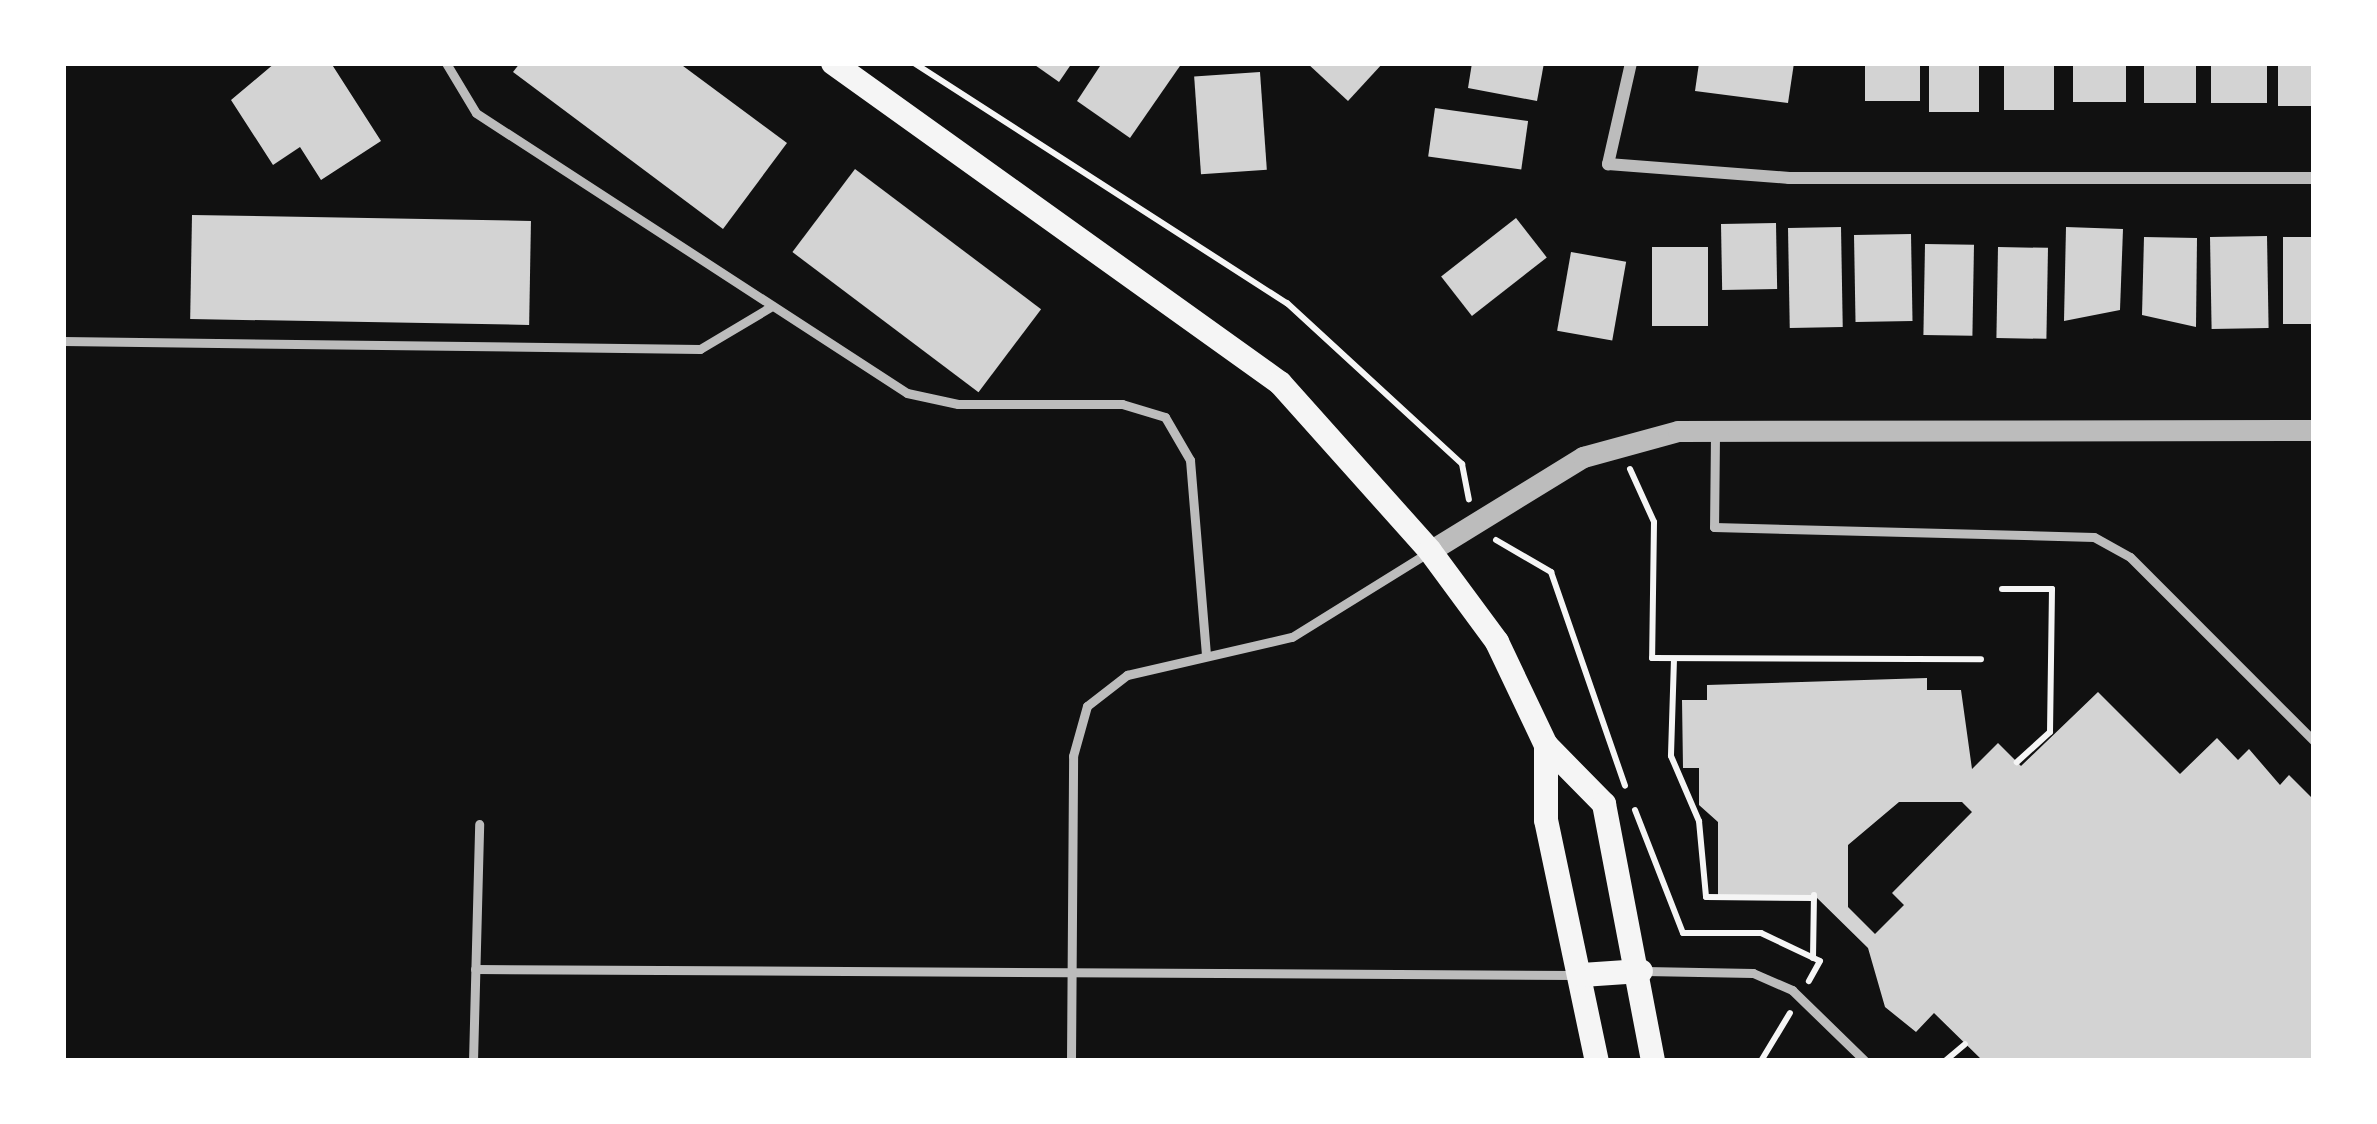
<!DOCTYPE html>
<style>
body{margin:0}
#map{position:relative;width:2377px;height:1124px;overflow:hidden;background:#111;font-family:"Exo 2",sans-serif}
div>[style]{position:absolute}
[style*='--x']{left:calc(var(--x)*1px);top:calc(var(--y)*1px);width:calc(var(--w)*1px);rotate:calc(var(--a)*1deg)}
.building>*{inset:0;background:#d3d3d3;transform-origin:0 0}
.path>*{height:6px;margin:-3px;padding:0 3px;transform-origin:3px;border-radius:3px;background:#f5f5f5}
.service>*{height:9px;margin:-4.5px;padding:0 4.5px;transform-origin:4.5px;border-radius:4.5px;background:#bcbcbc}
.minor>*{height:12px;margin:-6px;padding:0 6px;transform-origin:6px;border-radius:6px;background:#bcbcbc}
.tertiary>*{height:21px;margin:-10.5px;padding:0 10.5px;transform-origin:10.5px;border-radius:10.5px;background:#bcbcbc}
.secondary>*{height:24px;margin:-12px;padding:0 12px;transform-origin:12px;border-radius:12px;background:#f5f5f5}
span{translate:-50% -50%;white-space:nowrap;text-align:center;line-height:1.15;-webkit-text-stroke:9px #fff;paint-order:stroke}
.frame{position:absolute;inset:0;border:66px solid #fff;pointer-events:none}
</style>
<div id="map">
<div class="building">
<i style="clip-path:polygon(275px 63px,331px 63px,381px 141px,321px 180px,300px 147px,273px 165px,231px 100px)"></i>
<i style="clip-path:polygon(520px 63px,679px 63px,787px 143px,723px 229px,513px 72px)"></i>
<i style="clip-path:polygon(1032px 63px,1072px 63px,1059px 82px)"></i>
<i style="clip-path:polygon(1102px 63px,1182px 63px,1130px 138px,1077px 101px)"></i>
<i style="clip-path:polygon(1307px 63px,1383px 63px,1348px 101px)"></i>
<i style="clip-path:polygon(1472px 63px,1544px 63px,1537px 101px,1468px 88px)"></i>
<i style="clip-path:polygon(1699px 63px,1794px 63px,1788px 103px,1695px 91px)"></i>
<i style="left:1865px;top:63px;width:55px;height:38px"></i>
<i style="left:1929px;top:63px;width:50px;height:49px"></i>
<i style="left:2004px;top:63px;width:50px;height:47px"></i>
<i style="left:2073px;top:63px;width:53px;height:39px"></i>
<i style="left:2144px;top:63px;width:52px;height:40px"></i>
<i style="left:2211px;top:63px;width:56px;height:40px"></i>
<i style="left:2278px;top:63px;width:36px;height:43px"></i>
<i style="left:1260px;top:72px;width:98px;height:66px;rotate:86deg"></i>
<i style="left:1435px;top:108px;width:94px;height:49px;rotate:8deg"></i>
<i style="left:855px;top:169px;width:233px;height:104px;rotate:37deg"></i>
<i style="left:192px;top:215px;width:339px;height:104px;rotate:1deg"></i>
<i style="left:1516px;top:218px;width:50px;height:95px;rotate:52deg"></i>
<i style="left:1776px;top:223px;width:66px;height:55px;rotate:89deg"></i>
<i style="left:1841px;top:227px;width:100px;height:53px;rotate:89deg"></i>
<i style="clip-path:polygon(2066px 227px,2123px 229px,2120px 310px,2064px 321px)"></i>
<i style="left:1911px;top:234px;width:87px;height:57px;rotate:89deg"></i>
<i style="left:2267px;top:236px;width:92px;height:57px;rotate:89deg"></i>
<i style="clip-path:polygon(2144px 237px,2197px 238px,2196px 327px,2142px 315px)"></i>
<i style="left:2283px;top:237px;width:31px;height:87px"></i>
<i style="left:1925px;top:244px;width:49px;height:91px;rotate:1deg"></i>
<i style="left:1652px;top:247px;width:56px;height:79px"></i>
<i style="left:1998px;top:247px;width:50px;height:91px;rotate:1deg"></i>
<i style="left:1571px;top:252px;width:56px;height:80px;rotate:10deg"></i>
<i style="clip-path:polygon(evenodd,1927px 678px,1927px 690px,1961px 690px,1972px 769px,1998px 743px,2021px 766px,2098px 692px,2180px 774px,2217px 738px,2238px 760px,2249px 749px,2280px 785px,2289px 775px,2314px 800px,2314px 1061px,1983px 1061px,1934px 1013px,1916px 1032px,1885px 1007px,1868px 948px,1814px 895px,1718px 895px,1718px 822px,1699px 805px,1699px 768px,1683px 768px,1682px 700px,1707px 700px,1707px 685px,1927px 678px,1899px 802px,1962px 802px,1972px 812px,1892px 893px,1904px 905px,1875px 934px,1848px 907px,1848px 845px,1899px 802px)"></i>
</div>
<div class="path">
<i style="--x:914;--y:63;--w:444;--a:32.8"></i>
<i style="--x:1287;--y:303;--w:238;--a:42.6"></i>
<i style="--x:1462;--y:464;--w:36;--a:79"></i>
<i style="--x:1630;--y:469;--w:58;--a:65.6"></i>
<i style="--x:1654;--y:522;--w:136;--a:90.8"></i>
<i style="--x:1652;--y:658;--w:329;--a:0.2"></i>
<i style="--x:1496;--y:540;--w:64;--a:30.2"></i>
<i style="--x:1551;--y:572;--w:226;--a:70.9"></i>
<i style="--x:2002;--y:589;--w:50;--a:0"></i>
<i style="--x:2052;--y:589;--w:143;--a:90.8"></i>
<i style="--x:2050;--y:732;--w:45;--a:137.7"></i>
<i style="--x:1674;--y:659;--w:97;--a:91.8"></i>
<i style="--x:1671;--y:756;--w:71;--a:66.7"></i>
<i style="--x:1699;--y:821;--w:76;--a:84.7"></i>
<i style="--x:1706;--y:897;--w:108;--a:0.5"></i>
<i style="--x:1635;--y:810;--w:132;--a:68.7"></i>
<i style="--x:1683;--y:933;--w:78;--a:0"></i>
<i style="--x:1761;--y:933;--w:65;--a:25.4"></i>
<i style="--x:1820;--y:961;--w:23;--a:119"></i>
<i style="--x:1813;--y:958;--w:63;--a:-89.1"></i>
<i style="--x:1761;--y:1061;--w:56;--a:-58.9"></i>
<i style="--x:1945;--y:1061;--w:26;--a:-40"></i>
</div>
<div class="service">
<i style="--x:446;--y:63;--w:58;--a:59"></i>
<i style="--x:476;--y:113;--w:514;--a:33.01"></i>
<i style="--x:907;--y:393;--w:52;--a:12.2"></i>
<i style="--x:958;--y:404;--w:164;--a:0"></i>
<i style="--x:1122;--y:404;--w:45;--a:16.8"></i>
<i style="--x:1165;--y:417;--w:50;--a:59.8"></i>
<i style="--x:1190;--y:460;--w:194;--a:85.3"></i>
<i style="--x:63;--y:341;--w:637;--a:0.72"></i>
<i style="--x:700;--y:349;--w:84;--a:-30.8"></i>
<i style="--x:1715;--y:435;--w:92;--a:90.6"></i>
<i style="--x:1714;--y:527;--w:380;--a:1.5"></i>
<i style="--x:2094;--y:537;--w:41;--a:29.1"></i>
<i style="--x:2130;--y:557;--w:260;--a:45"></i>
<i style="--x:475;--y:969;--w:1102;--a:0.31"></i>
<i style="--x:1645;--y:971;--w:108;--a:1.1"></i>
<i style="--x:1753;--y:973;--w:43;--a:23.6"></i>
<i style="--x:1792;--y:990;--w:102;--a:44.2"></i>
<i style="--x:473;--y:1061;--w:237;--a:-88.5"></i>
<i style="--x:1071;--y:1061;--w:305;--a:-89.6"></i>
<i style="--x:1073;--y:756;--w:52;--a:-74.4"></i>
<i style="--x:1087;--y:706;--w:51;--a:-37.8"></i>
<i style="--x:1127;--y:675;--w:169;--a:-13"></i>
<i style="--x:1292;--y:637;--w:161;--a:-31.8"></i>
</div>
<div class="minor">
<i style="--x:1631;--y:63;--w:104;--a:102.8"></i>
<i style="--x:1608;--y:164;--w:182;--a:4.4"></i>
<i style="--x:1789;--y:178;--w:525;--a:0"></i>
</div>
<div class="tertiary">
<i style="--x:1430;--y:551;--w:180;--a:-31.6"></i>
<i style="--x:1583;--y:457;--w:98;--a:-15.3"></i>
<i style="--x:1678;--y:431;--w:636;--a:-0.09"></i>
</div>
<div class="secondary">
<i style="--x:833;--y:63;--w:550;--a:35.6"></i>
<i style="--x:1280;--y:383;--w:225;--a:48.2"></i>
<i style="--x:1430;--y:551;--w:113;--a:53.6"></i>
<i style="--x:1497;--y:642;--w:114;--a:64.6"></i>
<i style="--x:1546;--y:745;--w:83;--a:45.5"></i>
<i style="--x:1604;--y:804;--w:262;--a:79.2"></i>
<i style="--x:1546;--y:745;--w:75;--a:90"></i>
<i style="--x:1546;--y:820;--w:246;--a:78.1"></i>
<i style="--x:1582;--y:975;--w:59;--a:-3.9"></i>
</div>
<div class="frame"></div>
</div>
